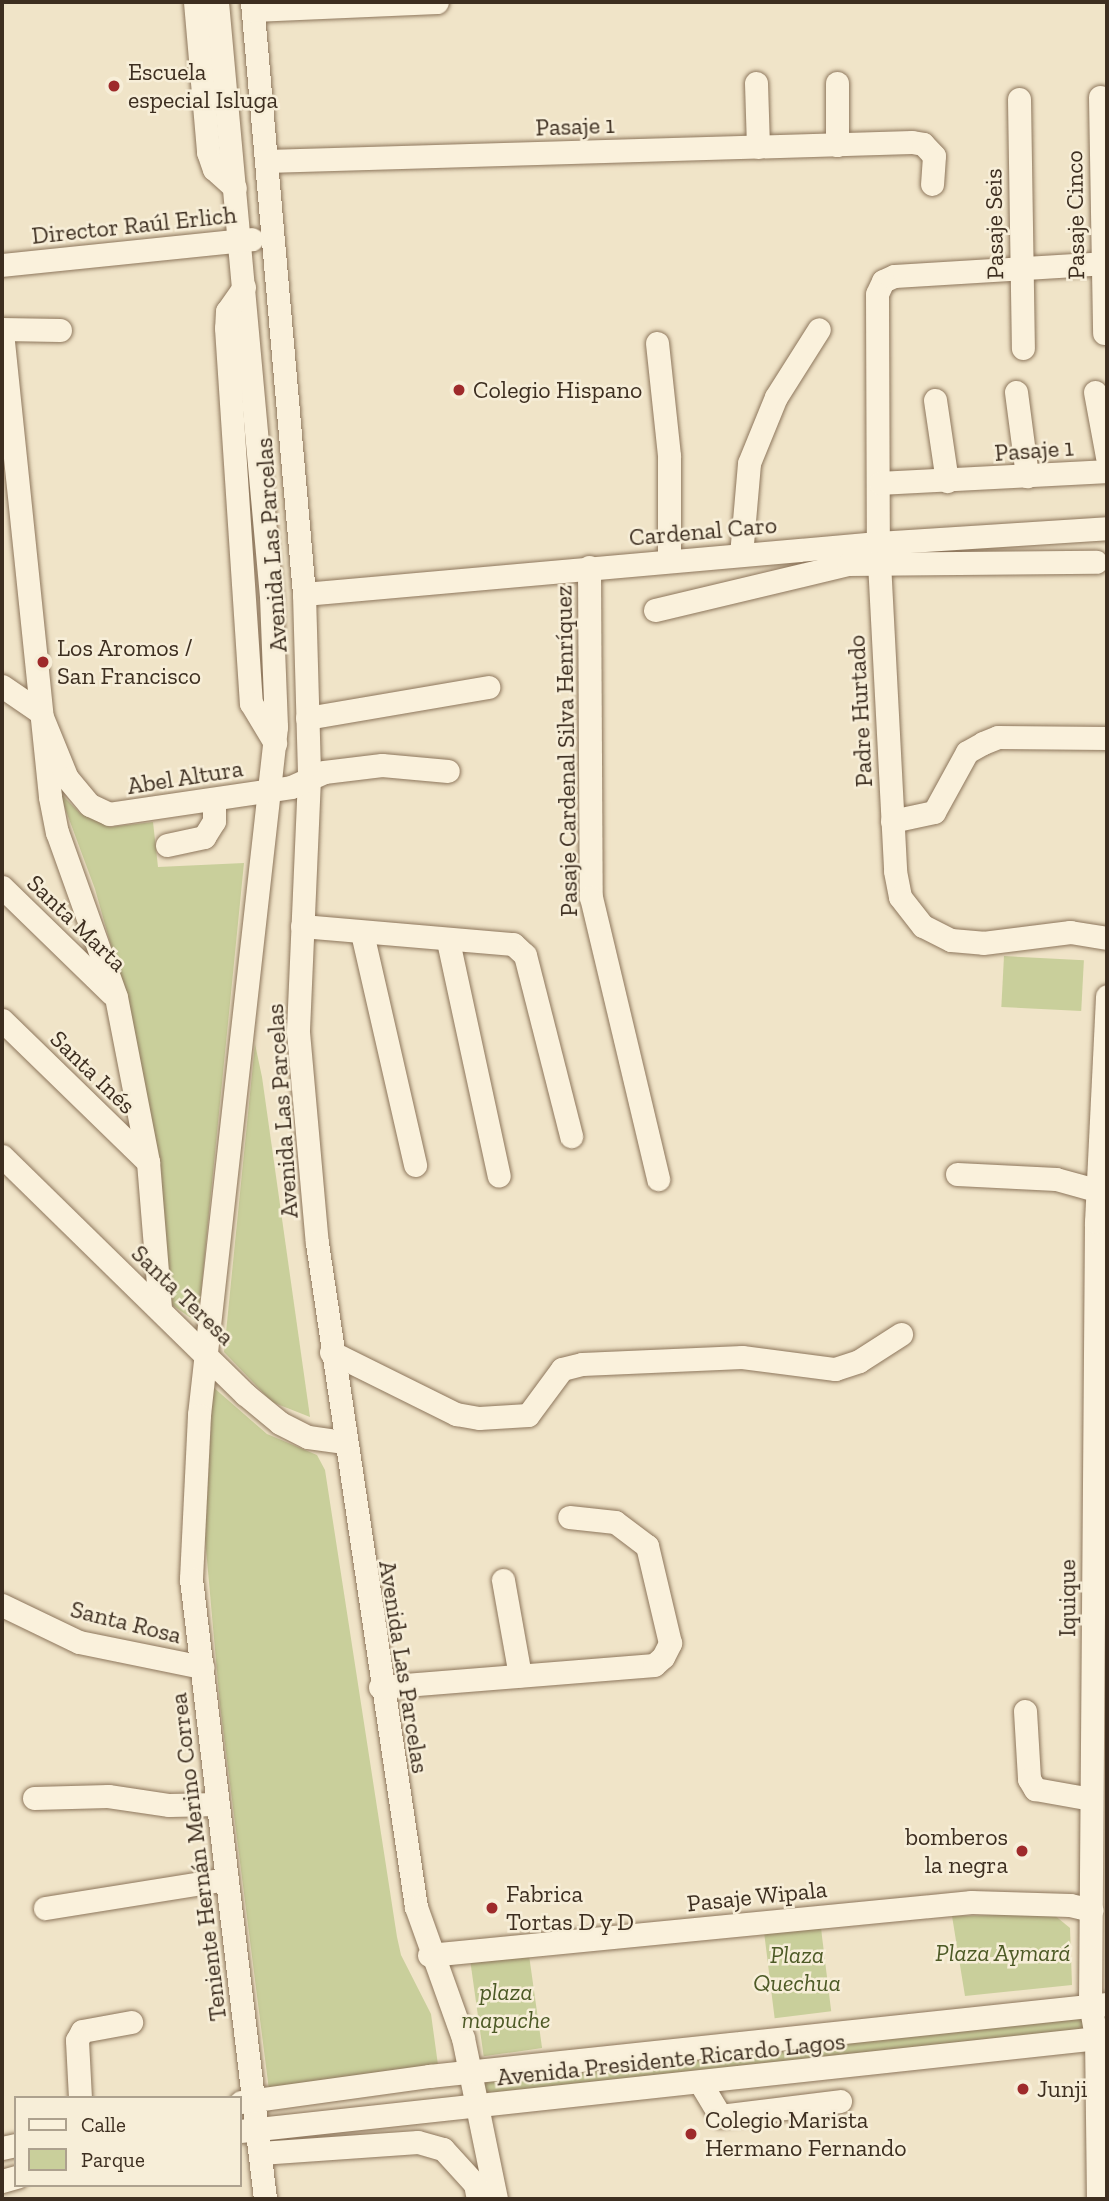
<!DOCTYPE html>
<meta charset="utf-8">
<style>
body{margin:0}
#map{position:relative;width:1109px;height:2201px;overflow:hidden;background:#f0e4c8;font-family:"Zilla Slab",serif}
div>[style]{position:absolute}
[style*='--x']{left:calc(var(--x)*1px);top:calc(var(--y)*1px);width:calc(var(--w)*1px);rotate:calc(var(--a)*1deg)}
.green>*{inset:0;background:#c9cf9b;transform-origin:0 0}
.roads{filter:drop-shadow(0 0 2px #8d765c) drop-shadow(0 0 2px #8d765c)}
.minor>*{height:23px;margin:-11.5px;padding:0 11.5px;transform-origin:11.5px;border-radius:11.5px;background:#faf1dc}
.dots>*{width:19px;height:19px;translate:-50% -50%;box-sizing:border-box;border:4px solid #f7eed8;border-radius:50%}
span{translate:-50% -50%;white-space:nowrap;text-align:center;line-height:1.15;-webkit-text-stroke:5px #f7eed8;paint-order:stroke}
.poi-label{font-size:24px;color:#3d2e20}
.left{translate:0 -50%;text-align:left}
.right{translate:-100% -50%;text-align:right}
.street-label{font-size:24px;color:#3d2e20}
.park-label{font-size:24px;color:#4d5a26;font-style:italic}
.frame{position:absolute;inset:0;border:4px solid #3d2e20;pointer-events:none}
.legend{position:absolute;left:14px;top:2096px;width:228px;height:91px;box-sizing:border-box;background:#f7eed8;border:2px solid #ada18e;margin:0;padding:9px 12px;list-style:none;font-size:21px;color:#3d2e20}
.legend li{display:flex;align-items:center;gap:14px;height:35px}
.legend b{width:35px;border:2px solid #ada18e}
</style>
<div id="map">
<div class="green">
<i style="clip-path:polygon(59px 792px,80px 813px,110px 827px,153px 822px,158px 867px,244px 863px,198px 1323px,168px 1302px,161px 1169px,126px 999px,95px 889px)"></i>
<i style="left:1004px;top:956px;width:80px;height:51px;rotate:3deg"></i>
<i style="clip-path:polygon(255px 1044px,262px 1077px,310px 1417px,272px 1402px,224px 1352px)"></i>
<i style="clip-path:polygon(213px 1387px,267px 1434px,317px 1455px,325px 1470px,397px 1937px,401px 1955px,431px 2014px,438px 2065px,269px 2090px,220px 1705px,205px 1538px)"></i>
<i style="clip-path:polygon(1053px 1914px,1070px 1928px,1072px 1985px,965px 1996px,952px 1916px)"></i>
<i style="left:820px;top:1920px;width:92px;height:57px;rotate:83deg"></i>
<i style="left:529px;top:1955px;width:94px;height:59px;rotate:82deg"></i>
<i style="clip-path:polygon(1107px 2009px,1107px 2027px,486px 2093px,482px 2080px)"></i>
</div>
<div class="roads">
<div class="minor">
<i style="--x:195;--y:2;--w:151;--a:85"></i>
<i style="--x:208;--y:152;--w:18;--a:71"></i>
<i style="--x:214;--y:169;--w:28;--a:42"></i>
<i style="--x:217;--y:2;--w:596;--a:84.81"></i>
<i style="--x:271;--y:596;--w:131;--a:87.8"></i>
<i style="--x:276;--y:727;--w:692;--a:96.39"></i>
<i style="--x:199;--y:1415;--w:164;--a:92.8"></i>
<i style="--x:191;--y:1579;--w:624;--a:83.19"></i>
<i style="--x:252;--y:2;--w:594;--a:84.98"></i>
<i style="--x:304;--y:594;--w:184;--a:88.4"></i>
<i style="--x:309;--y:778;--w:254;--a:92.5"></i>
<i style="--x:298;--y:1032;--w:212;--a:84.9"></i>
<i style="--x:317;--y:1243;--w:671;--a:81.52"></i>
<i style="--x:416;--y:1907;--w:139;--a:70.3"></i>
<i style="--x:463;--y:2038;--w:164;--a:78.4"></i>
<i style="--x:253;--y:10;--w:184;--a:-2.5"></i>
<i style="--x:756;--y:83;--w:64;--a:88.2"></i>
<i style="--x:837;--y:83;--w:62;--a:90"></i>
<i style="--x:1100;--y:97;--w:236;--a:89"></i>
<i style="--x:1019;--y:99;--w:249;--a:89.1"></i>
<i style="--x:266;--y:161;--w:646;--a:-1.68"></i>
<i style="--x:912;--y:142;--w:11;--a:10"></i>
<i style="--x:923;--y:144;--w:16;--a:47"></i>
<i style="--x:934;--y:156;--w:28;--a:94"></i>
<i style="--x:1107;--y:263;--w:213;--a:176.5"></i>
<i style="--x:894;--y:276;--w:12;--a:156"></i>
<i style="--x:883;--y:281;--w:14;--a:115"></i>
<i style="--x:877;--y:294;--w:249;--a:89.8"></i>
<i style="--x:878;--y:543;--w:328;--a:87"></i>
<i style="--x:895;--y:871;--w:26;--a:79"></i>
<i style="--x:900;--y:897;--w:37;--a:52"></i>
<i style="--x:923;--y:926;--w:31;--a:27"></i>
<i style="--x:951;--y:940;--w:32;--a:5"></i>
<i style="--x:983;--y:943;--w:88;--a:-7.2"></i>
<i style="--x:1070;--y:932;--w:37;--a:9"></i>
<i style="--x:2;--y:265;--w:251;--a:-5.9"></i>
<i style="--x:244;--y:287;--w:29;--a:125"></i>
<i style="--x:227;--y:311;--w:17;--a:93"></i>
<i style="--x:226;--y:328;--w:376;--a:86.2"></i>
<i style="--x:251;--y:703;--w:47;--a:59"></i>
<i style="--x:2;--y:329;--w:58;--a:1"></i>
<i style="--x:2;--y:332;--w:467;--a:84.1"></i>
<i style="--x:50;--y:797;--w:36;--a:79"></i>
<i style="--x:57;--y:832;--w:175;--a:70.3"></i>
<i style="--x:116;--y:997;--w:168;--a:79"></i>
<i style="--x:148;--y:1162;--w:146;--a:85.3"></i>
<i style="--x:657;--y:343;--w:114;--a:83.9"></i>
<i style="--x:669;--y:456;--w:105;--a:90"></i>
<i style="--x:1016;--y:392;--w:85;--a:82.5"></i>
<i style="--x:1095;--y:392;--w:66;--a:79.5"></i>
<i style="--x:935;--y:400;--w:82;--a:81.6"></i>
<i style="--x:880;--y:483;--w:227;--a:-3"></i>
<i style="--x:741;--y:555;--w:92;--a:-85"></i>
<i style="--x:749;--y:463;--w:71;--a:-67.8"></i>
<i style="--x:776;--y:397;--w:80;--a:-57.7"></i>
<i style="--x:589;--y:567;--w:330;--a:89.7"></i>
<i style="--x:591;--y:897;--w:290;--a:76.6"></i>
<i style="--x:304;--y:594;--w:576;--a:-5.08"></i>
<i style="--x:878;--y:543;--w:229;--a:-3.7"></i>
<i style="--x:655;--y:610;--w:198;--a:-13.4"></i>
<i style="--x:848;--y:564;--w:248;--a:-0.5"></i>
<i style="--x:2;--y:686;--w:46;--a:34.4"></i>
<i style="--x:40;--y:712;--w:71;--a:67.8"></i>
<i style="--x:67;--y:778;--w:35;--a:50"></i>
<i style="--x:90;--y:805;--w:21;--a:25"></i>
<i style="--x:109;--y:814;--w:184;--a:-8.4"></i>
<i style="--x:291;--y:787;--w:36;--a:-24"></i>
<i style="--x:324;--y:772;--w:58;--a:-6.9"></i>
<i style="--x:382;--y:765;--w:66;--a:5.2"></i>
<i style="--x:307;--y:718;--w:184;--a:-9.7"></i>
<i style="--x:892;--y:821;--w:43;--a:-12.1"></i>
<i style="--x:934;--y:812;--w:68;--a:-61.2"></i>
<i style="--x:967;--y:752;--w:18;--a:-29"></i>
<i style="--x:983;--y:743;--w:16;--a:-22"></i>
<i style="--x:998;--y:737;--w:109;--a:0.5"></i>
<i style="--x:167;--y:845;--w:38;--a:-12"></i>
<i style="--x:204;--y:837;--w:19;--a:-58"></i>
<i style="--x:214;--y:821;--w:20;--a:-90"></i>
<i style="--x:2;--y:887;--w:152;--a:44.2"></i>
<i style="--x:302;--y:926;--w:212;--a:4.9"></i>
<i style="--x:513;--y:944;--w:16;--a:43"></i>
<i style="--x:525;--y:955;--w:187;--a:75.7"></i>
<i style="--x:362;--y:933;--w:238;--a:77.1"></i>
<i style="--x:448;--y:941;--w:240;--a:77.8"></i>
<i style="--x:2;--y:1020;--w:204;--a:44.2"></i>
<i style="--x:2;--y:1156;--w:340;--a:44.4"></i>
<i style="--x:245;--y:1394;--w:45;--a:39.6"></i>
<i style="--x:280;--y:1423;--w:31;--a:27"></i>
<i style="--x:308;--y:1437;--w:35;--a:8"></i>
<i style="--x:957;--y:1174;--w:99;--a:2.9"></i>
<i style="--x:1056;--y:1179;--w:53;--a:15.4"></i>
<i style="--x:331;--y:1352;--w:140;--a:26.4"></i>
<i style="--x:456;--y:1414;--w:23;--a:10"></i>
<i style="--x:479;--y:1418;--w:49;--a:-3.5"></i>
<i style="--x:528;--y:1415;--w:57;--a:-53.5"></i>
<i style="--x:562;--y:1369;--w:21;--a:-14"></i>
<i style="--x:582;--y:1364;--w:160;--a:-2.5"></i>
<i style="--x:742;--y:1357;--w:94;--a:7.4"></i>
<i style="--x:835;--y:1369;--w:25;--a:-18"></i>
<i style="--x:859;--y:1361;--w:50;--a:-32.7"></i>
<i style="--x:503;--y:1580;--w:97;--a:79.9"></i>
<i style="--x:2;--y:1605;--w:85;--a:25.7"></i>
<i style="--x:79;--y:1642;--w:126;--a:11.5"></i>
<i style="--x:380;--y:1687;--w:275;--a:-4.6"></i>
<i style="--x:654;--y:1665;--w:12;--a:-42"></i>
<i style="--x:663;--y:1657;--w:16;--a:-63"></i>
<i style="--x:670;--y:1643;--w:100;--a:-103.3"></i>
<i style="--x:647;--y:1546;--w:40;--a:-143"></i>
<i style="--x:615;--y:1522;--w:46;--a:-173.8"></i>
<i style="--x:1025;--y:1711;--w:68;--a:86.6"></i>
<i style="--x:1029;--y:1779;--w:12;--a:59"></i>
<i style="--x:1035;--y:1789;--w:57;--a:10.1"></i>
<i style="--x:34;--y:1798;--w:74;--a:-1.5"></i>
<i style="--x:108;--y:1796;--w:62;--a:8.4"></i>
<i style="--x:169;--y:1805;--w:49;--a:-1.2"></i>
<i style="--x:45;--y:1908;--w:184;--a:-9.1"></i>
<i style="--x:429;--y:1955;--w:545;--a:-5.58"></i>
<i style="--x:971;--y:1902;--w:99;--a:1.7"></i>
<i style="--x:1070;--y:1905;--w:22;--a:13"></i>
<i style="--x:701;--y:2084;--w:37;--a:59"></i>
<i style="--x:720;--y:2116;--w:121;--a:-7.1"></i>
<i style="--x:80;--y:2098;--w:58;--a:-93"></i>
<i style="--x:77;--y:2040;--w:10;--a:-61"></i>
<i style="--x:82;--y:2031;--w:50;--a:-10.4"></i>
<i style="--x:241;--y:2102;--w:190;--a:-7.9"></i>
<i style="--x:429;--y:2076;--w:682;--a:-6.06"></i>
<i style="--x:240;--y:2131;--w:872;--a:-6.19"></i>
<i style="--x:2;--y:2148;--w:14;--a:-12"></i>
<i style="--x:260;--y:2153;--w:158;--a:-4"></i>
<i style="--x:418;--y:2142;--w:26;--a:16"></i>
<i style="--x:443;--y:2149;--w:47;--a:47.6"></i>
<i style="--x:475;--y:2184;--w:15;--a:79"></i>
<i style="--x:2;--y:2181;--w:15;--a:-16"></i>
<i style="--x:1098;--y:2199;--w:162;--a:-90.7"></i>
<i style="--x:1096;--y:2037;--w:34;--a:-100"></i>
<i style="--x:1090;--y:2004;--w:782;--a:-89.56"></i>
<i style="--x:1096;--y:1222;--w:226;--a:-87.2"></i>
</div>
</div>
<div class="dots">
<i style="left:114px;top:86px;background:#9e2a2b"></i>
<i style="left:459px;top:390px;background:#9e2a2b"></i>
<i style="left:43px;top:662px;background:#9e2a2b"></i>
<i style="left:1022px;top:1851px;background:#9e2a2b"></i>
<i style="left:492px;top:1908px;background:#9e2a2b"></i>
<i style="left:1023px;top:2089px;background:#9e2a2b"></i>
<i style="left:691px;top:2134px;background:#9e2a2b"></i>
</div>
<div class="poi-label">
<span class="left" style="left:128px;top:86px">Escuela<br>especial Isluga</span>
<span class="left" style="left:473px;top:390px">Colegio Hispano</span>
<span class="left" style="left:57px;top:662px">Los Aromos /<br>San Francisco</span>
<span class="right" style="left:1008px;top:1851px">bomberos<br>la negra</span>
<span class="left" style="left:506px;top:1908px">Fabrica<br>Tortas D y D</span>
<span class="left" style="left:1037px;top:2089px">Junji</span>
<span class="left" style="left:705px;top:2134px">Colegio Marista<br>Hermano Fernando</span>
</div>
<div class="street-label">
<span style="left:575px;top:126px;rotate:-2deg">Pasaje 1</span>
<span style="left:1075px;top:215px;rotate:-91deg">Pasaje Cinco</span>
<span style="left:994px;top:224px;rotate:-91deg">Pasaje Seis</span>
<span style="left:134px;top:225px;rotate:-6deg">Director Raúl Erlich</span>
<span style="left:1034px;top:450px;rotate:-4deg">Pasaje 1</span>
<span style="left:703px;top:531px;rotate:-5deg">Cardenal Caro</span>
<span style="left:271px;top:545px;rotate:-94deg">Avenida Las Parcelas</span>
<span style="left:860px;top:711px;rotate:-93deg">Padre Hurtado</span>
<span style="left:566px;top:751px;rotate:-91deg">Pasaje Cardenal Silva Henríquez</span>
<span style="left:185px;top:777px;rotate:-9deg">Abel Altura</span>
<span style="left:77px;top:923px;rotate:44deg">Santa Marta</span>
<span style="left:93px;top:1072px;rotate:44deg">Santa Inés</span>
<span style="left:282px;top:1111px;rotate:-94deg">Avenida Las Parcelas</span>
<span style="left:183px;top:1295px;rotate:44deg">Santa Teresa</span>
<span style="left:1067px;top:1598px;rotate:-90deg">Iquique</span>
<span style="left:126px;top:1622px;rotate:14deg">Santa Rosa</span>
<span style="left:404px;top:1667px;rotate:81deg">Avenida Las Parcelas</span>
<span style="left:198px;top:1857px;rotate:-97deg">Teniente Hernán Merino Correa</span>
<span style="left:757px;top:1896px;rotate:-6deg">Pasaje Wipala</span>
<span style="left:671px;top:2059px;rotate:-6deg">Avenida Presidente Ricardo Lagos</span>
</div>
<div class="park-label">
<span style="left:1003px;top:1953px">Plaza Aymará</span>
<span style="left:797px;top:1969px">Plaza<br>Quechua</span>
<span style="left:506px;top:2006px">plaza<br>mapuche</span>
</div>
<div class="frame"></div>
<ul class="legend">
<li><b style="height:9px;background:#faf1dc"></b>Calle</li>
<li><b style="height:19px;background:#c9cf9b"></b>Parque</li>
</ul>
</div>
